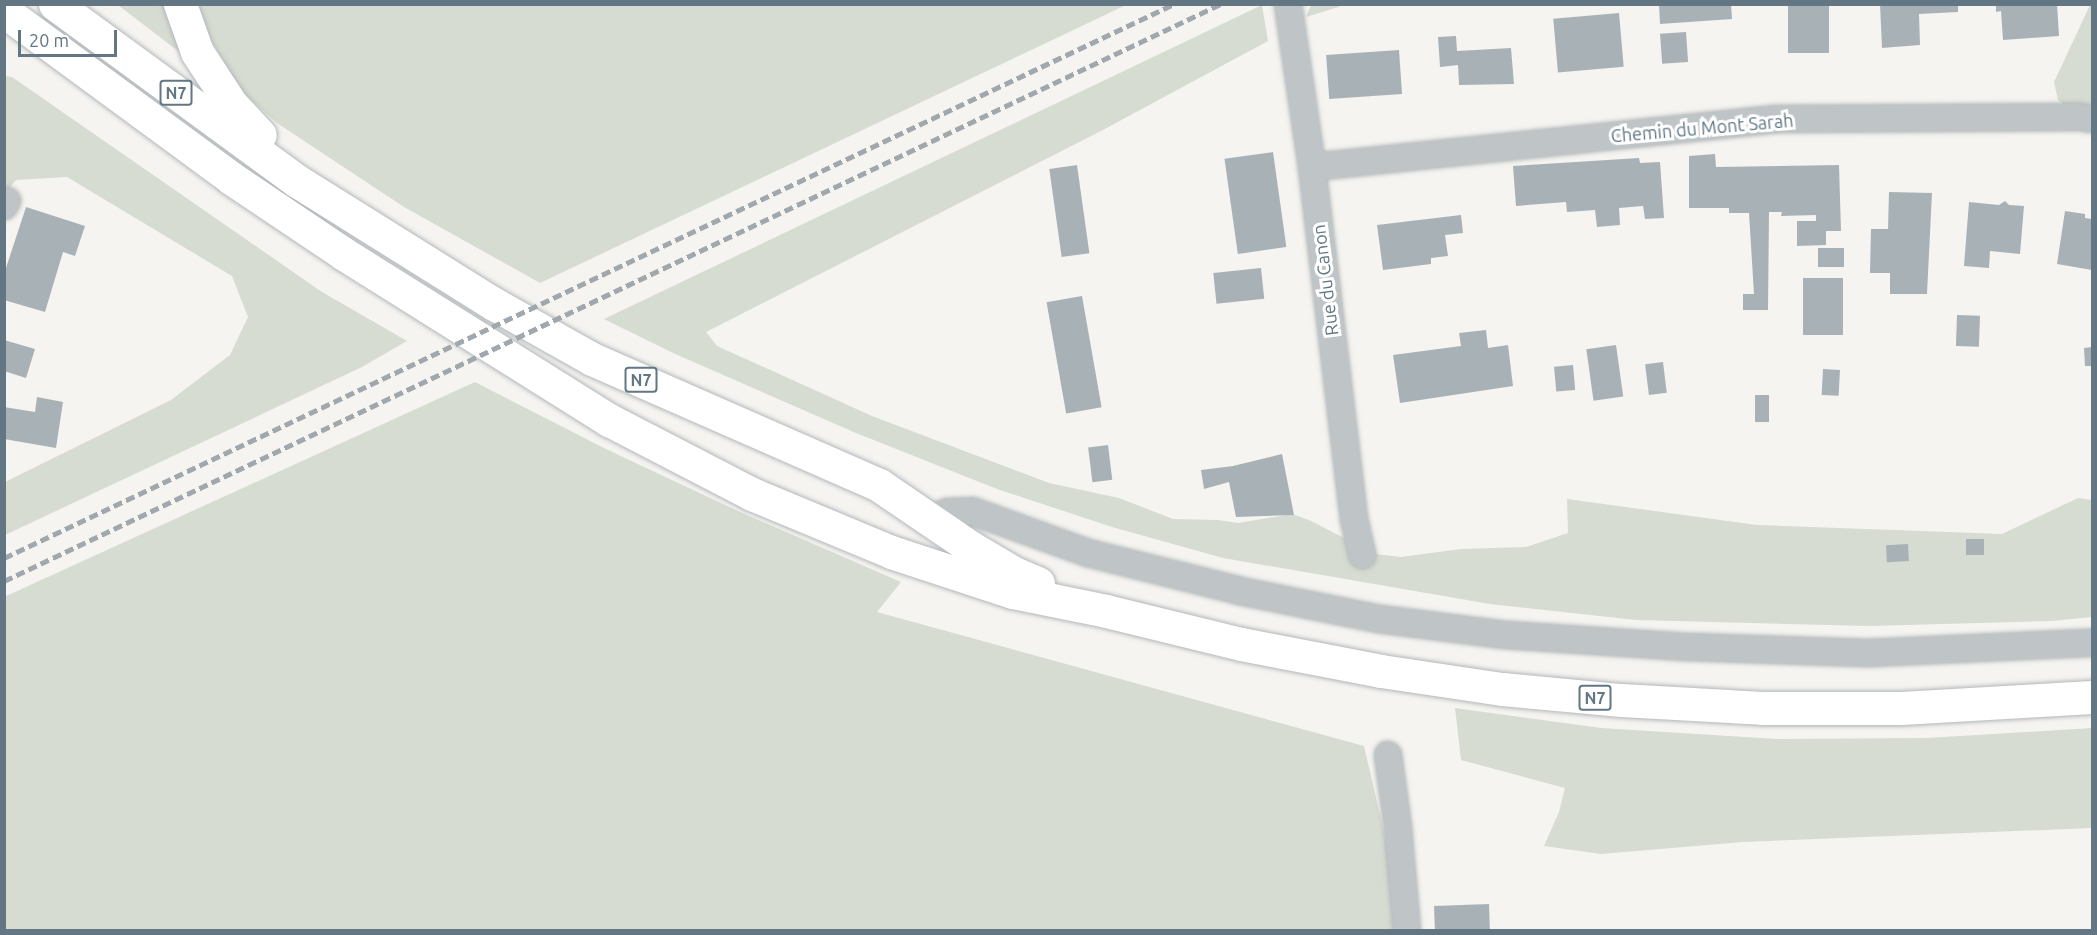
<!DOCTYPE html>
<style>
body{margin:0}
#map{position:relative;width:2097px;height:935px;overflow:hidden;background:#f5f4f0;font-family:Ubuntu,sans-serif}
div>[style]{position:absolute}
[style*='--x']{left:calc(var(--x)*1px);top:calc(var(--y)*1px);width:calc(var(--w)*1px);rotate:calc(var(--a)*1deg)}
.green>*{inset:0;background:#d6dcd1}
.building>*{inset:0;background:#a8b2b6;transform-origin:0 0}
.roads{filter:drop-shadow(0 0 2px #b3b8bb) drop-shadow(0 0 2px #b3b8bb)}
.street>*{height:26px;margin:-13px;padding:0 13px;transform-origin:13px;border-radius:13px;background:#bfc5c7}
.primary>*{height:33px;margin:-16.5px;padding:0 16.5px;transform-origin:16.5px;border-radius:16.5px;background:#fff}
.highway>*{height:33px;margin:-16.5px;padding:0 16.5px;transform-origin:16.5px;border-radius:16.5px;background:#fff}
.rail>*{height:4.5px;margin-top:-2.25px;transform-origin:0;background:repeating-linear-gradient(90deg,#a0a8ad 0 9px,transparent 0 13.5px)}
span{translate:-50% -50%;white-space:nowrap;text-align:center;line-height:1.15;-webkit-text-stroke:6px #fff;paint-order:stroke}
.shield-label span{padding:2px 4px;background:#fff;border:2px solid;border-radius:4px;-webkit-text-stroke-width:0}
.shield-label{font-size:16px;color:#627783;font-weight:700}
.street-label{font-size:18px;color:#627783}
.frame{position:absolute;inset:0;border:6px solid #627783;pointer-events:none}
.scale{position:absolute;left:18px;top:30px;width:99px;height:27px;box-sizing:border-box;border:3px solid #627783;border-top:0;padding-left:8px;font-size:18px;line-height:21px;white-space:nowrap;color:#627783;-webkit-text-stroke:4px #fff;paint-order:stroke}
</style>
<div id="map">
<div class="green">
<i style="clip-path:polygon(118px 5px,167px 5px,187px 58px)"></i>
<i style="clip-path:polygon(198px 5px,1126px 5px,540px 283px,404px 207px,277px 123px,241px 91px,207px 33px)"></i>
<i style="clip-path:polygon(1262px 5px,1268px 41px,1101px 131px,706px 332px,717px 346px,872px 416px,1049px 483px,1119px 498px,1173px 519px,1218px 520px,1238px 523px,1292px 514px,1309px 520px,1375px 554px,1401px 557px,1461px 549px,1526px 547px,1568px 533px,1567px 499px,1757px 525px,2002px 534px,2078px 498px,2092px 500px,2092px 617px,2052px 621px,1869px 626px,1636px 620px,1490px 604px,1223px 558px,1112px 527px,997px 489px,856px 433px,673px 353px,604px 319px)"></i>
<i style="clip-path:polygon(1311px 5px,1311px 4px,1345px 5px,1306px 17px)"></i>
<i style="clip-path:polygon(2090px 5px,2092px 5px,2092px 119px,2079px 117px,2058px 100px,2054px 82px)"></i>
<i style="clip-path:polygon(5px 76px,12px 77px,322px 292px,407px 341px,362px 367px,5px 535px,5px 482px,171px 400px,230px 355px,248px 317px,232px 276px,67px 177px,16px 180px,5px 193px)"></i>
<i style="clip-path:polygon(475px 382px,606px 449px,740px 512px,901px 582px,877px 612px,1364px 746px,1407px 930px,5px 930px,4px 597px)"></i>
<i style="clip-path:polygon(1455px 708px,1601px 728px,1777px 739px,1927px 738px,2092px 728px,2092px 828px,1743px 842px,1601px 854px,1544px 846px,1559px 812px,1565px 788px,1461px 760px)"></i>
</div>
<div class="building">
<i style="clip-path:polygon(1659px 4px,1731px 4px,1732px 19px,1660px 24px)"></i>
<i style="left:1788px;top:4px;width:41px;height:49px"></i>
<i style="clip-path:polygon(1880px 4px,1958px 4px,1958px 12px,1919px 14px,1920px 45px,1882px 48px)"></i>
<i style="clip-path:polygon(1996px 4px,2057px 4px,2059px 36px,2003px 40px,2001px 11px,1996px 12px)"></i>
<i style="left:1619px;top:13px;width:54px;height:66px;rotate:85deg"></i>
<i style="left:1686px;top:32px;width:30px;height:26px;rotate:86deg"></i>
<i style="clip-path:polygon(1456px 36px,1457px 51px,1511px 48px,1514px 84px,1459px 85px,1458px 65px,1440px 67px,1438px 37px)"></i>
<i style="left:1399px;top:50px;width:44px;height:73px;rotate:86deg"></i>
<i style="left:1273px;top:152px;width:96px;height:49px;rotate:82deg"></i>
<i style="clip-path:polygon(1715px 154px,1716px 167px,1839px 165px,1841px 231px,1826px 231px,1826px 245px,1797px 246px,1797px 221px,1816px 221px,1816px 215px,1781px 216px,1782px 212px,1769px 212px,1768px 310px,1743px 310px,1743px 294px,1754px 294px,1749px 213px,1729px 213px,1729px 208px,1689px 208px,1689px 156px)"></i>
<i style="clip-path:polygon(1639px 158px,1640px 163px,1660px 162px,1664px 218px,1645px 219px,1643px 206px,1619px 208px,1620px 225px,1597px 227px,1595px 210px,1567px 212px,1566px 202px,1516px 206px,1513px 166px)"></i>
<i style="left:1077px;top:165px;width:89px;height:28px;rotate:82deg"></i>
<i style="clip-path:polygon(1889px 192px,1932px 193px,1927px 294px,1890px 294px,1890px 273px,1870px 273px,1871px 229px,1888px 229px)"></i>
<i style="clip-path:polygon(2005px 201px,2009px 205px,2024px 206px,2020px 254px,1990px 251px,1989px 268px,1964px 266px,1969px 202px,1999px 205px)"></i>
<i style="clip-path:polygon(26px 207px,85px 226px,75px 256px,63px 252px,45px 312px,4px 300px,4px 274px)"></i>
<i style="clip-path:polygon(2065px 211px,2085px 214px,2085px 218px,2092px 219px,2092px 270px,2057px 264px)"></i>
<i style="clip-path:polygon(1461px 215px,1463px 233px,1445px 235px,1448px 256px,1431px 258px,1431px 264px,1383px 270px,1377px 225px)"></i>
<i style="left:1818px;top:248px;width:26px;height:19px"></i>
<i style="left:1261px;top:268px;width:31px;height:48px;rotate:84deg"></i>
<i style="left:1803px;top:278px;width:40px;height:57px"></i>
<i style="left:1082px;top:296px;width:113px;height:36px;rotate:80deg"></i>
<i style="left:1957px;top:315px;width:23px;height:31px;rotate:2deg"></i>
<i style="clip-path:polygon(1486px 330px,1488px 348px,1508px 345px,1513px 386px,1400px 403px,1393px 355px,1461px 346px,1459px 333px)"></i>
<i style="clip-path:polygon(4px 340px,35px 349px,26px 378px,4px 371px)"></i>
<i style="left:1616px;top:345px;width:52px;height:30px;rotate:82deg"></i>
<i style="clip-path:polygon(2092px 347px,2092px 366px,2085px 366px,2084px 348px)"></i>
<i style="left:1663px;top:362px;width:31px;height:18px;rotate:83deg"></i>
<i style="left:1573px;top:365px;width:25px;height:19px;rotate:85deg"></i>
<i style="left:1823px;top:369px;width:17px;height:26px;rotate:3deg"></i>
<i style="left:1755px;top:395px;width:14px;height:27px"></i>
<i style="clip-path:polygon(37px 397px,63px 402px,56px 448px,4px 439px,4px 407px,35px 412px)"></i>
<i style="left:1108px;top:445px;width:35px;height:20px;rotate:83deg"></i>
<i style="clip-path:polygon(1282px 454px,1294px 515px,1236px 517px,1229px 482px,1204px 489px,1201px 470px,1233px 466px)"></i>
<i style="left:1966px;top:539px;width:18px;height:16px"></i>
<i style="left:1908px;top:544px;width:17px;height:22px;rotate:87deg"></i>
<i style="left:1489px;top:904px;width:26px;height:55px;rotate:88deg"></i>
</div>
<div class="roads">
<div class="street">
<i style="--x:1288;--y:4;--w:165;--a:81.6"></i>
<i style="--x:1312;--y:167;--w:354;--a:83.2"></i>
<i style="--x:1354;--y:519;--w:37;--a:77"></i>
<i style="--x:1312;--y:167;--w:466;--a:-5.9"></i>
<i style="--x:1776;--y:119;--w:303;--a:-0.4"></i>
<i style="--x:2079;--y:117;--w:13;--a:9"></i>
<i style="--x:4;--y:206;--w:6;--a:-59"></i>
<i style="--x:930;--y:518;--w:19;--a:-18"></i>
<i style="--x:948;--y:512;--w:24;--a:-2"></i>
<i style="--x:972;--y:511;--w:123;--a:19.9"></i>
<i style="--x:1088;--y:553;--w:157;--a:14"></i>
<i style="--x:1240;--y:591;--w:142;--a:11.4"></i>
<i style="--x:1379;--y:619;--w:128;--a:7.2"></i>
<i style="--x:1506;--y:635;--w:183;--a:3.8"></i>
<i style="--x:1689;--y:647;--w:179;--a:1.9"></i>
<i style="--x:1868;--y:653;--w:224;--a:-2.6"></i>
<i style="--x:1388;--y:755;--w:74;--a:82.2"></i>
<i style="--x:1398;--y:828;--w:102;--a:85"></i>
</div>
<div class="primary">
<i style="--x:1106;--y:611;--w:139;--a:13.7"></i>
<i style="--x:1241;--y:644;--w:143;--a:10.9"></i>
<i style="--x:1381;--y:671;--w:122;--a:8.5"></i>
<i style="--x:1502;--y:689;--w:120;--a:5.3"></i>
<i style="--x:1621;--y:700;--w:141;--a:3.2"></i>
<i style="--x:1762;--y:708;--w:139;--a:0"></i>
<i style="--x:1901;--y:708;--w:191;--a:-3.3"></i>
</div>
<div class="highway">
<i style="--x:55;--y:4;--w:300;--a:36.2"></i>
<i style="--x:297;--y:181;--w:232;--a:32"></i>
<i style="--x:494;--y:304;--w:112;--a:29.3"></i>
<i style="--x:592;--y:359;--w:313;--a:23.7"></i>
<i style="--x:879;--y:485;--w:110;--a:34.3"></i>
<i style="--x:970;--y:547;--w:51;--a:30.6"></i>
<i style="--x:1014;--y:573;--w:26;--a:23"></i>
<i style="--x:180;--y:4;--w:51;--a:70.5"></i>
<i style="--x:197;--y:52;--w:62;--a:56.8"></i>
<i style="--x:231;--y:104;--w:42;--a:46.9"></i>
<i style="--x:4;--y:11;--w:282;--a:36.3"></i>
<i style="--x:231;--y:178;--w:136;--a:33.9"></i>
<i style="--x:344;--y:254;--w:313;--a:32.1"></i>
<i style="--x:609;--y:420;--w:161;--a:27.4"></i>
<i style="--x:752;--y:494;--w:151;--a:22.6"></i>
<i style="--x:891;--y:552;--w:128;--a:18.2"></i>
<i style="--x:1013;--y:592;--w:95;--a:11.5"></i>
</div>
</div>
<div class="rail">
<i style="--x:4;--y:558;--w:1295;--a:-25.34"></i>
<i style="--x:4;--y:581;--w:1347;--a:-25.37"></i>
</div>
<div class="shield-label">
<span style="left:176px;top:93px">N7</span>
<span style="left:641px;top:380px">N7</span>
<span style="left:1595px;top:698px">N7</span>
</div>
<div class="street-label">
<span style="left:1702px;top:128px;rotate:-5deg">Chemin du Mont Sarah</span>
<span style="left:1325px;top:280px;rotate:-97deg">Rue du Canon</span>
</div>
<div class="frame"></div>
<div class="scale">20 m</div>
</div>
